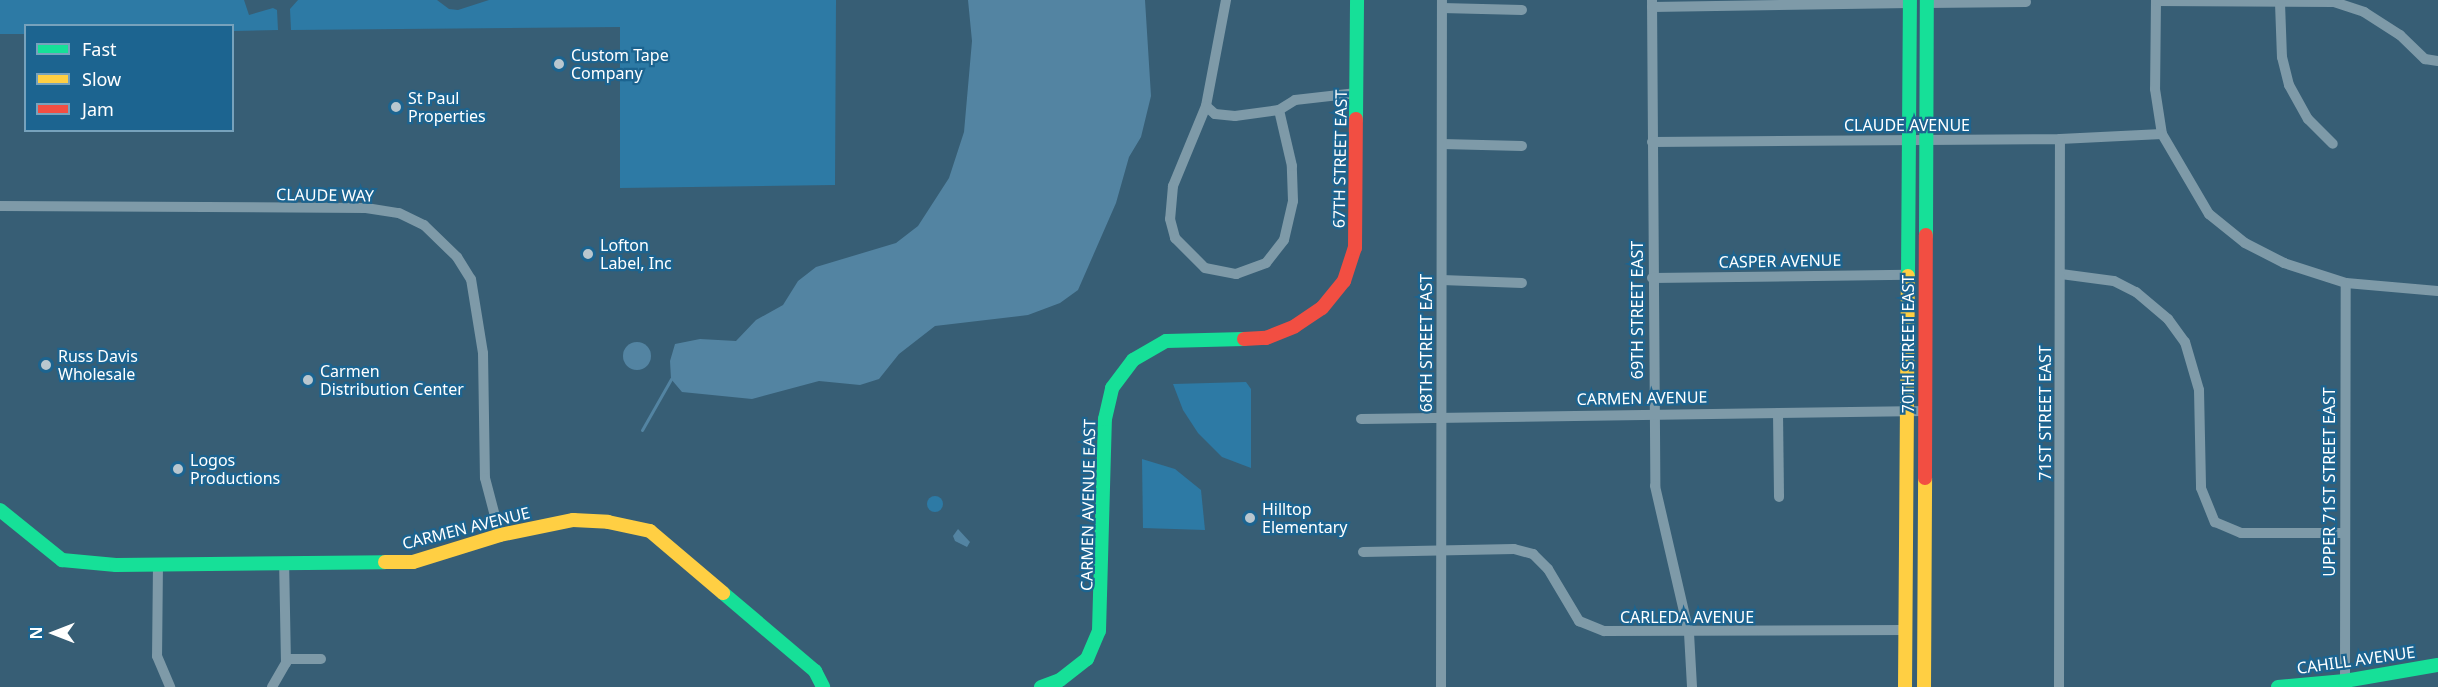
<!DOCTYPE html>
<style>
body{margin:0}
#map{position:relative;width:2438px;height:687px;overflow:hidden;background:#375e75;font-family:"Noto Sans",sans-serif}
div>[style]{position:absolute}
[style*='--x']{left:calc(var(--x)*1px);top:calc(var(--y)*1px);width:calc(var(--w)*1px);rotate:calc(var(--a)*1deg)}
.green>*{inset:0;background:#2d7aa5}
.round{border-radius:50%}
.water>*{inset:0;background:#5384a2}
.stream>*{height:3px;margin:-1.5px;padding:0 1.5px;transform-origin:1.5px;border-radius:1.5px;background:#5384a2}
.street>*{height:10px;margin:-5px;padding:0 5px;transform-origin:5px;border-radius:5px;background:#7e9aa8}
.fast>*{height:14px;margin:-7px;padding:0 7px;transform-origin:7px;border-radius:7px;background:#16e098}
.slow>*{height:14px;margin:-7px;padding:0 7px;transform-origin:7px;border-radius:7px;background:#ffcf43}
.jam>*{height:14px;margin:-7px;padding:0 7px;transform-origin:7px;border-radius:7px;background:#f24e42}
.dots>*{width:16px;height:16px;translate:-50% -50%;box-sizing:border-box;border:3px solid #1c6490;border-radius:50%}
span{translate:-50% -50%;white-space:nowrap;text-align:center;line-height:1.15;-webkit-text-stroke:4.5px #1c6490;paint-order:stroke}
.poi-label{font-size:16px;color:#fff}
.left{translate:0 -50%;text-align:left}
.street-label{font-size:16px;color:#fff}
.legend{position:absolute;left:24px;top:24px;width:210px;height:108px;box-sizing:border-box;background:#1c6490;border:2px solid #77a2bc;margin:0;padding:8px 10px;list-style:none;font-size:18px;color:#fff}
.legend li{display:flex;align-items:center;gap:12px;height:30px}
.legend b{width:30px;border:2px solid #77a2bc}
.north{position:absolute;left:24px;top:603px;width:60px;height:60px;-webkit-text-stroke:4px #1c6490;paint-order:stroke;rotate:270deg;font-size:16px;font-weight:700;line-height:24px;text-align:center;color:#fff}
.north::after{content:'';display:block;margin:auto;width:21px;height:27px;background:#fff;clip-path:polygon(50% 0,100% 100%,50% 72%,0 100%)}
</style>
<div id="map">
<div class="green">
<i style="clip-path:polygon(0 0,244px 0,249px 15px,273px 8px,277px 10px,278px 30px,233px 31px,232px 26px,26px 26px,25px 34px,0 34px)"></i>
<i style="clip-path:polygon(298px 0,437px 0,449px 9px,458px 10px,489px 0,836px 0,835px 185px,620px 188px,620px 27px,291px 30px,290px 9px)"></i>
<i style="clip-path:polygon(1246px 382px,1251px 389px,1251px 468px,1222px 457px,1198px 433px,1183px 410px,1173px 384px)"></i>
<i style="clip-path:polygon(1142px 459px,1175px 469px,1201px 490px,1205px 530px,1143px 528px)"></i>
<i class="round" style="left:927px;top:496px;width:16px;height:16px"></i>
</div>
<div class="water">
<i style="clip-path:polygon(968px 0,1145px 0,1151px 96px,1141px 137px,1129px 157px,1116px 203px,1078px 290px,1060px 303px,1028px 315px,935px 326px,899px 354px,879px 379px,860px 385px,819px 381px,752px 399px,682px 392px,671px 379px,670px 361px,675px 344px,700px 339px,736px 341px,756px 320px,783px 305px,798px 281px,816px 267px,896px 243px,918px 226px,949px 178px,964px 132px,972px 41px)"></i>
<i class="round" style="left:623px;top:342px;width:28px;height:28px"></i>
<i style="clip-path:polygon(958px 529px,970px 542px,967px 547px,955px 541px,953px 536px)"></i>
</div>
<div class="stream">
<i style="--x:642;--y:430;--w:59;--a:-60.4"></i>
</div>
<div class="street">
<i style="--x:1226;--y:0;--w:108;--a:100.7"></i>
<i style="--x:1206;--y:106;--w:87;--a:112.4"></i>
<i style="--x:1173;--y:186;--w:33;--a:95"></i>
<i style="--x:1170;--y:219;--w:20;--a:75"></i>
<i style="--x:1175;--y:238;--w:42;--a:45"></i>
<i style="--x:1205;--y:268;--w:32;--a:11"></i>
<i style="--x:1236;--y:274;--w:32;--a:-20"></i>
<i style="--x:1266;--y:263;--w:29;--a:-52"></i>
<i style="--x:1284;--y:240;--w:40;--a:-77"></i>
<i style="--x:1293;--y:201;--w:35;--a:-92"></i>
<i style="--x:1292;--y:166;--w:57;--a:-103.1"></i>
<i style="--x:1652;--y:0;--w:486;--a:89.6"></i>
<i style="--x:1655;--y:486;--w:151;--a:77"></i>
<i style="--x:1689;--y:633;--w:54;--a:86.8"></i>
<i style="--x:2156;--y:0;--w:89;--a:90.6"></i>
<i style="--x:2155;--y:89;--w:46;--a:81.2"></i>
<i style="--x:2162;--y:134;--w:93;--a:59.6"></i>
<i style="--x:2209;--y:214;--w:46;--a:38.9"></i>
<i style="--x:2245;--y:243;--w:44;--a:27.1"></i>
<i style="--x:2284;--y:263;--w:65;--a:17.9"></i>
<i style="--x:2346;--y:283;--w:92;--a:5"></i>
<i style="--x:2156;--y:1;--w:178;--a:0.3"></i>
<i style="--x:2334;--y:2;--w:32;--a:18"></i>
<i style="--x:2364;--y:12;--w:43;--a:32.6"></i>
<i style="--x:2400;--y:35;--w:35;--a:44"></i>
<i style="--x:2425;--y:59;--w:13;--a:9"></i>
<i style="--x:1927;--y:3;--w:99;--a:-0.6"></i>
<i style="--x:2280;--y:3;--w:54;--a:87.9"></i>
<i style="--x:2282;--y:57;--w:29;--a:76"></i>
<i style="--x:2289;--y:85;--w:39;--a:61"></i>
<i style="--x:2308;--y:119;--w:35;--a:45"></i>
<i style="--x:1652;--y:7;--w:258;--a:-0.9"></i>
<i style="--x:1442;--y:8;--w:80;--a:1.4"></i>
<i style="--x:1206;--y:106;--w:12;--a:42"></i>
<i style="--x:1215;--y:114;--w:20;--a:6"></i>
<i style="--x:1235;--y:116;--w:44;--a:-7.8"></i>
<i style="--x:1279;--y:110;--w:19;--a:-32"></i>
<i style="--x:1295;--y:100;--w:62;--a:-6.4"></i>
<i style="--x:1652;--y:142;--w:408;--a:-0.4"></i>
<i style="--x:2060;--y:139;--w:102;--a:-2.8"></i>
<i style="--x:1442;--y:144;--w:80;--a:1.4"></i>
<i style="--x:0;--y:206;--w:366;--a:0.3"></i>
<i style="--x:366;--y:208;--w:33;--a:9"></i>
<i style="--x:399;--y:213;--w:28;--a:26"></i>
<i style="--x:424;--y:225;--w:46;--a:44.1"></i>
<i style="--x:457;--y:257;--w:26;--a:58"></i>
<i style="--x:471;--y:279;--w:75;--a:80.8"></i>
<i style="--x:483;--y:353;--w:125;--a:89.1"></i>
<i style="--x:485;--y:478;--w:59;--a:75.3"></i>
<i style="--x:2061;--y:274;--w:53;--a:7.5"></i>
<i style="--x:2114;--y:281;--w:25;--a:27"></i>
<i style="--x:2136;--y:292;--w:42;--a:40.2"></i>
<i style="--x:2168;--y:319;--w:29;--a:54"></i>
<i style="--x:2185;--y:342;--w:50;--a:73.7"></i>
<i style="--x:2199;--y:390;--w:98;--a:88.8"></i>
<i style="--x:2201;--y:488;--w:37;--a:68"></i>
<i style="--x:2215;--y:522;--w:28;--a:23"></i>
<i style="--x:2241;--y:533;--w:102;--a:0"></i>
<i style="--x:1652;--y:278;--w:256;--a:-0.7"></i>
<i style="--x:1442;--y:280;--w:80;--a:2.1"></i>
<i style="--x:1778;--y:413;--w:84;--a:89.3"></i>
<i style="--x:1361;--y:419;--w:563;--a:-0.81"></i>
<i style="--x:1363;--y:552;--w:151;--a:-1.1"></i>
<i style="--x:1514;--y:549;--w:20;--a:15"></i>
<i style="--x:1533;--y:554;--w:21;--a:45"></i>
<i style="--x:1548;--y:569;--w:61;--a:59.2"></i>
<i style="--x:1579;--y:621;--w:27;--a:22"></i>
<i style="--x:1604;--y:631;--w:301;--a:-0.2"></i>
<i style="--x:158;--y:564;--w:92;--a:90.6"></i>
<i style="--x:157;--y:656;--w:34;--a:67"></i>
<i style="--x:286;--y:659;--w:35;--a:0"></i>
<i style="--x:2345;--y:681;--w:398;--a:-89.9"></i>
<i style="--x:272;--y:687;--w:28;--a:-60"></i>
<i style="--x:286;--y:663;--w:100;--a:-91.1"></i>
<i style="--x:1441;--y:687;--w:687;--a:-89.92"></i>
<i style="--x:2059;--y:687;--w:548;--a:-89.9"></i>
</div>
<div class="fast">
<i style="--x:1356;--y:119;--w:119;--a:-89.5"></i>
<i style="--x:1926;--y:235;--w:235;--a:-89.8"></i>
<i style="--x:1908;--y:276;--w:276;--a:-89.6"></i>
<i style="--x:0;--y:510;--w:80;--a:38.9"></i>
<i style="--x:62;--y:560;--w:54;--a:5.3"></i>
<i style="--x:116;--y:565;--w:269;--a:-0.6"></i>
<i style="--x:723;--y:593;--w:121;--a:40.3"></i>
<i style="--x:815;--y:671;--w:18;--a:63"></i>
<i style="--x:1041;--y:687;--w:20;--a:-20"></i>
<i style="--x:1060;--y:680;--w:34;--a:-38"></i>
<i style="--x:1087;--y:659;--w:30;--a:-67"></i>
<i style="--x:1099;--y:631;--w:212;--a:-88.4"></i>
<i style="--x:1105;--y:419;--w:32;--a:-77"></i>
<i style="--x:1112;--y:388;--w:35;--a:-53"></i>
<i style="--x:1133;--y:360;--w:38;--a:-30"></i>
<i style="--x:1166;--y:341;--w:78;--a:-1.5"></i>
<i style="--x:2278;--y:687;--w:67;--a:-5.1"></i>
<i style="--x:2345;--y:681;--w:94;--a:-9.8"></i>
</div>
<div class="slow">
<i style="--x:385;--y:562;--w:28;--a:0"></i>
<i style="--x:413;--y:562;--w:91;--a:-17.2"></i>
<i style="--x:500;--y:535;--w:75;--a:-11.6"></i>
<i style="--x:573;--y:520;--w:35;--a:3"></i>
<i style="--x:608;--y:522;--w:43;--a:12.1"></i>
<i style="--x:650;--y:531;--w:96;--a:40.3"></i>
<i style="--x:1905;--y:687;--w:411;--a:-89.6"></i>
<i style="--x:1924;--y:687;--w:209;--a:-89.7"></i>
</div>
<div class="jam">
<i style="--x:1244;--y:339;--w:22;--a:-3"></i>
<i style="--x:1266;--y:338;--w:31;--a:-22"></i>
<i style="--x:1295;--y:326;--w:32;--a:-34"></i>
<i style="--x:1322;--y:308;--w:35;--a:-51"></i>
<i style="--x:1344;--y:281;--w:35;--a:-72"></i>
<i style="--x:1355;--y:248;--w:129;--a:-89.6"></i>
<i style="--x:1925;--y:478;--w:243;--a:-89.8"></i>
</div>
<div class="dots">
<i style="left:559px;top:64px;background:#b9c7cf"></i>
<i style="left:396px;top:107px;background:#b9c7cf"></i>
<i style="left:588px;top:254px;background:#b9c7cf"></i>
<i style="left:46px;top:365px;background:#b9c7cf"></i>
<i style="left:308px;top:380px;background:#b9c7cf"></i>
<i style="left:178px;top:469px;background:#b9c7cf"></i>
<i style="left:1250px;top:518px;background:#b9c7cf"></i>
</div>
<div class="poi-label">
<span class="left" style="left:571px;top:64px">Custom Tape<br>Company</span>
<span class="left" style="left:408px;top:107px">St Paul<br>Properties</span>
<span class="left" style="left:600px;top:254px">Lofton<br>Label, Inc</span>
<span class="left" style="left:58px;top:365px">Russ Davis<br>Wholesale</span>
<span class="left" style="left:320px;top:380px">Carmen<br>Distribution Center</span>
<span class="left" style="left:190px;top:469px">Logos<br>Productions</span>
<span class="left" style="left:1262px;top:518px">Hilltop<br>Elementary</span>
</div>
<div class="street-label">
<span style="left:1907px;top:125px">CLAUDE AVENUE</span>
<span style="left:1340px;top:159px;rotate:-89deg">67TH STREET EAST</span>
<span style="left:325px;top:195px;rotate:1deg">CLAUDE WAY</span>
<span style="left:1780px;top:261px;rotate:-1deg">CASPER AVENUE</span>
<span style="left:1637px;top:310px;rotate:-90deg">69TH STREET EAST</span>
<span style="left:1426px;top:343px;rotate:-90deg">68TH STREET EAST</span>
<span style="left:1908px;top:344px;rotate:-90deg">70TH STREET EAST</span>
<span style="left:1642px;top:398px;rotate:-1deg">CARMEN AVENUE</span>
<span style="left:2045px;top:413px;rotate:-90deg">71ST STREET EAST</span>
<span style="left:2329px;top:482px;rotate:-90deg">UPPER 71ST STREET EAST</span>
<span style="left:1088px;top:505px;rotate:-89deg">CARMEN AVENUE EAST</span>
<span style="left:466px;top:528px;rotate:-14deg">CARMEN AVENUE</span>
<span style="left:1687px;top:617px">CARLEDA AVENUE</span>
<span style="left:2356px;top:660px;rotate:-8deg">CAHILL AVENUE</span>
</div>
<ul class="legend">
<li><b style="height:8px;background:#16e098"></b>Fast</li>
<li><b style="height:8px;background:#ffcf43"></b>Slow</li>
<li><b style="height:8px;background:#f24e42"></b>Jam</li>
</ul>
<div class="north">N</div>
</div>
